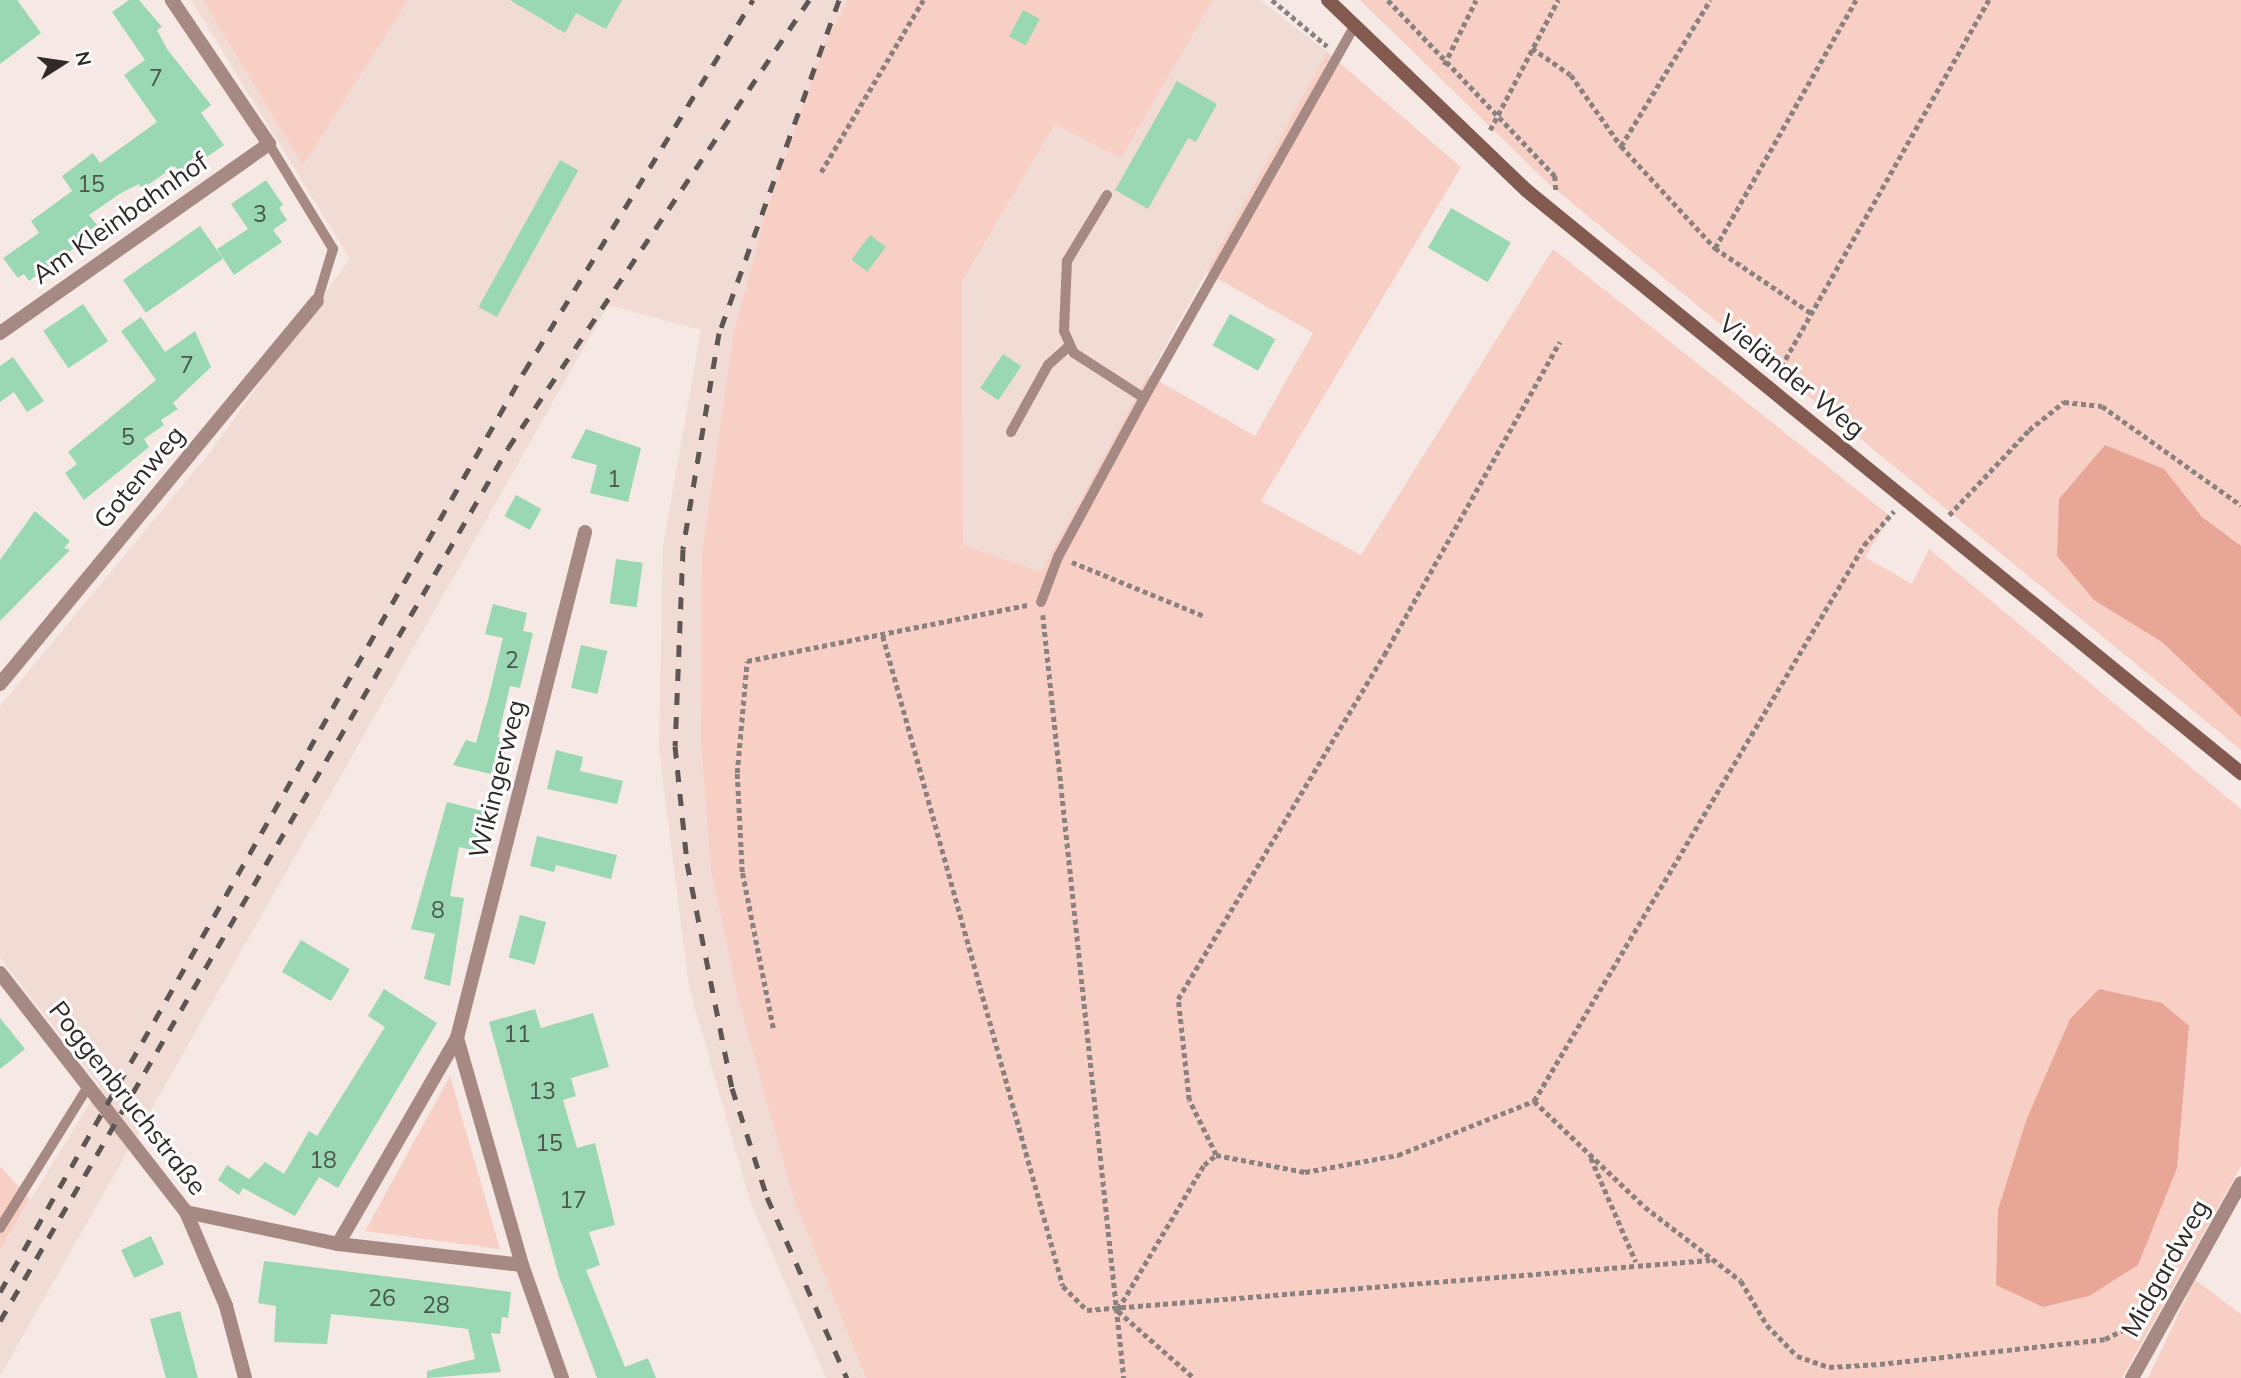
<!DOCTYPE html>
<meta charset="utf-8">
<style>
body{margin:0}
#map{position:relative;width:2241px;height:1378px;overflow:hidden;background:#f6e8e4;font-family:Mulish,sans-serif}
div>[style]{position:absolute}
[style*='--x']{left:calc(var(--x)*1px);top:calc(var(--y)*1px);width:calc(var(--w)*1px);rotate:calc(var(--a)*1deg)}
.built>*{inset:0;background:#f1dbd5}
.green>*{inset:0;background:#f8cfc4}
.water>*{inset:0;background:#e8a796}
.building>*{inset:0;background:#9ad8b4;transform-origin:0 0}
.path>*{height:4.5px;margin-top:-2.25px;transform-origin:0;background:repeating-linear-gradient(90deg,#8b817f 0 5px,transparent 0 8.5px)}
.lane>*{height:10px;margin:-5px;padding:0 5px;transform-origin:5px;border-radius:5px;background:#a68982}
.street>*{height:14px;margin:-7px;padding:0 7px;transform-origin:7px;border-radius:7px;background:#a68982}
.secondary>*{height:14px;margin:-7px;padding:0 7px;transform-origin:7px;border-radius:7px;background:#825a50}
.rail>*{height:5px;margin-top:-2.5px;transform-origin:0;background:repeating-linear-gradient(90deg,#5e5654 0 12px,transparent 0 24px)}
span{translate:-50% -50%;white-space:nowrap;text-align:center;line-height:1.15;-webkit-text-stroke:6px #fff;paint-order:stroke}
.number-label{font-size:23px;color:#4a554b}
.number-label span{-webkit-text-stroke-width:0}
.street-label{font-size:26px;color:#2f2928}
.north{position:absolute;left:28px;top:28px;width:70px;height:70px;-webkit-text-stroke:5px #fff;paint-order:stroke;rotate:78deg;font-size:19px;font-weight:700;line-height:28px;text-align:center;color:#2f2928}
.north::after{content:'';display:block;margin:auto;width:24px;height:32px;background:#2f2928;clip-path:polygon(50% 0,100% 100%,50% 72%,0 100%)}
</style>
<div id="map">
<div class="built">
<i style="clip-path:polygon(191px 0,848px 0,824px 45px,764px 219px,701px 745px,711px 870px,739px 1002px,794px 1200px,866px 1378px,826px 1378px,750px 1201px,689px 987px,659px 749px,663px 546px,701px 330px,608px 305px,0 1376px,0 1250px,100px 1086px,0 958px,0 706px,210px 452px,350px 259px)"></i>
<i style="clip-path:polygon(1213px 0,1260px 0,1327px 52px,1041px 573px,963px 545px,962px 283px,1055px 124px,1121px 158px)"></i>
</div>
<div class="green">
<i style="clip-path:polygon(203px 0,408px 0,303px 165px)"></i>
<i style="clip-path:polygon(848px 0,1213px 0,1121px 158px,1055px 124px,962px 282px,963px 545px,1041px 572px,1148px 375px,1255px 436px,1313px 333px,1206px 272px,1327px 52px,1461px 167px,1261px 501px,1361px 555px,1553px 249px,1890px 516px,1865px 557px,1912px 584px,1929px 549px,2241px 809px,2241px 1166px,2122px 1378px,866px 1378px,794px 1200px,739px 1002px,711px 870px,701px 745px,702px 553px,733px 338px,764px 219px,824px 45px)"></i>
<i style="clip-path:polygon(1360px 0,2241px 0,2241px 750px,1550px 185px)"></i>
<i style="clip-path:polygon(450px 1076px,500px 1249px,365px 1231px)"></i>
<i style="clip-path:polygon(0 1166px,30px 1199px,0 1250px)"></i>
<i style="clip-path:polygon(2195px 1280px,2241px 1314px,2241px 1378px,2148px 1378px)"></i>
</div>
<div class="water">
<i style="clip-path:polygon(2105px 445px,2164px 469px,2202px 517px,2241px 546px,2241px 717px,2162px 642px,2094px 600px,2057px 556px,2059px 499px)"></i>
<i style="clip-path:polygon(2099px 989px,2162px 1003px,2189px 1026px,2177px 1168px,2138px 1265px,2089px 1296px,2043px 1307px,1996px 1285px,1998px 1210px,2026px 1121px,2070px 1019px)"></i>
</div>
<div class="building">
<i style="clip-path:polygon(0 0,17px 0,41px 33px,0 64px)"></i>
<i style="clip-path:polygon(129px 0,139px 0,162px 27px,157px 30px,167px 49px,211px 105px,201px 113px,224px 145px,181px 175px,175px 166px,142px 189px,139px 184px,121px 193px,89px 215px,97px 225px,81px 236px,84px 241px,29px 281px,24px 274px,18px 278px,3px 258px,39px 233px,31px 221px,72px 191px,62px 176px,93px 153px,100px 163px,157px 122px,124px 75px,145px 60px,112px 12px)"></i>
<i style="clip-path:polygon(510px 0,622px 0,606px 29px,576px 13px,565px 33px)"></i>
<i style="left:1023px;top:10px;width:19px;height:30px;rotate:28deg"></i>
<i style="clip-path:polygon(1177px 81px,1217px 104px,1196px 142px,1188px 138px,1148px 209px,1115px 190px)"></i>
<i style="left:560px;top:160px;width:21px;height:168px;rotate:29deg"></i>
<i style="clip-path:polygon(266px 180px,283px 205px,279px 208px,287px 220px,273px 230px,282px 242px,234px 275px,217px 249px,248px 229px,231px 204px)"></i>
<i style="left:1451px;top:208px;width:69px;height:46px;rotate:30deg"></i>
<i style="left:200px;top:226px;width:40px;height:94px;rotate:55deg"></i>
<i style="left:870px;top:235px;width:20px;height:31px;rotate:37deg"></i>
<i style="left:83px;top:304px;width:45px;height:48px;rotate:56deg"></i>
<i style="left:1230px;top:314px;width:52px;height:36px;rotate:29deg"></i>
<i style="clip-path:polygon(141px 317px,165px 352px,195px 331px,211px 367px,173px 403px,178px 409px,161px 420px,164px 425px,144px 439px,149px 447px,84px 500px,65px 473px,77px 464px,68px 452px,156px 380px,121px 331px)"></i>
<i style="left:1003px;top:354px;width:22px;height:41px;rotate:34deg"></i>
<i style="clip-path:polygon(13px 357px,44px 401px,27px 412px,14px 392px,0 402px,0 366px)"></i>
<i style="clip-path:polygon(586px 429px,641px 448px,628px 502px,590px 493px,597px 465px,571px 458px)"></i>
<i style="left:516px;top:495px;width:29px;height:24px;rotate:29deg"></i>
<i style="clip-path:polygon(35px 511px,70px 541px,64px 548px,70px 550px,0 621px,0 560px)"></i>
<i style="left:616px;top:559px;width:27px;height:45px;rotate:8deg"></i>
<i style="clip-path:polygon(493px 604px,527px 613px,523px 631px,533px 633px,520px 688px,510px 686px,498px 737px,508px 739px,499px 776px,453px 765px,466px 740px,476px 743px,488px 700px,503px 638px,485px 634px)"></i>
<i style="left:581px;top:645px;width:27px;height:44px;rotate:13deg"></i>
<i style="clip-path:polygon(556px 750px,583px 757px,580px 771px,623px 781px,617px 804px,547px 789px)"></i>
<i style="clip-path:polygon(447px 802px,490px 813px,481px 852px,459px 847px,450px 896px,464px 898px,450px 986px,424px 979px,435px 934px,411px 929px)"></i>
<i style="clip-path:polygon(537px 836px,617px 855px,611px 879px,556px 865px,554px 872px,530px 866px)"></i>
<i style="left:520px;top:915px;width:27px;height:44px;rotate:15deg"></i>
<i style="left:301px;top:940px;width:57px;height:37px;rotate:31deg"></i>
<i style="clip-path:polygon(384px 989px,437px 1023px,338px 1188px,319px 1177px,295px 1216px,243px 1188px,239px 1195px,218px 1180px,227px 1165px,249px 1179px,265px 1162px,284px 1174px,309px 1131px,317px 1136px,385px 1027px,368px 1016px)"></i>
<i style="clip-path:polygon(535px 1009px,541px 1028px,593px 1013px,609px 1067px,571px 1078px,576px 1096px,563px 1100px,577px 1148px,595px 1143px,615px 1225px,589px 1232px,600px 1265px,586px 1270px,625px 1367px,648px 1358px,656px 1378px,597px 1378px,559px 1277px,489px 1022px)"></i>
<i style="clip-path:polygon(0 1018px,25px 1049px,0 1069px)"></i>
<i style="left:151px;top:1236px;width:31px;height:33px;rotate:65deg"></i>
<i style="clip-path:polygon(264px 1261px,511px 1292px,508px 1318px,502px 1317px,500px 1334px,491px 1333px,501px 1372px,427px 1378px,427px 1371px,475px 1359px,468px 1329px,420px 1323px,331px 1314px,327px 1344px,274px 1342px,276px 1306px,258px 1303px)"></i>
<i style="left:180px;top:1311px;width:69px;height:31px;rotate:75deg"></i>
</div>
<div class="path">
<i style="--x:1272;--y:0;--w:72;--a:39.9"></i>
<i style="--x:1388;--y:0;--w:243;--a:46.5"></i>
<i style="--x:1555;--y:176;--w:15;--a:86"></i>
<i style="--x:1532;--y:48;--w:47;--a:34.7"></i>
<i style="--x:1571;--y:75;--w:87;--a:54.8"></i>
<i style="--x:1621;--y:146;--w:139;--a:47.3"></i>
<i style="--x:1715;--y:248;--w:116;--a:34.1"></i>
<i style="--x:1444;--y:65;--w:72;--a:-63.8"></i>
<i style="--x:1490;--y:130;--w:147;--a:-62.4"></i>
<i style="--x:1621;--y:146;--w:171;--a:-58.6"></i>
<i style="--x:821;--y:172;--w:200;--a:-59.3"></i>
<i style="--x:1715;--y:248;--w:285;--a:-60.4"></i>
<i style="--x:1777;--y:374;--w:430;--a:-60.5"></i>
<i style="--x:1949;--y:515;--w:117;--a:-46.7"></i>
<i style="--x:2029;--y:430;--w:45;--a:-38.7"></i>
<i style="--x:2064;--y:402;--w:38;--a:6"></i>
<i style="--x:2102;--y:406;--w:171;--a:35.5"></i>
<i style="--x:1072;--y:562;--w:143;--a:22.2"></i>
<i style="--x:1043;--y:615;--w:767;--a:83.94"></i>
<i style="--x:883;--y:636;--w:674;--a:74.52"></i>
<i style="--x:1063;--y:1286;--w:34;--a:45"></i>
<i style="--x:1087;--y:1310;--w:625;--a:-4.59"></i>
<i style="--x:773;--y:1028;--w:159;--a:-101.2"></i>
<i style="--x:742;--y:872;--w:99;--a:-92.9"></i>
<i style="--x:737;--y:773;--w:112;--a:-84.9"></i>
<i style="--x:747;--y:661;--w:287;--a:-11.3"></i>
<i style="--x:1534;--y:1101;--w:647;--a:-59.31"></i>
<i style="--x:1864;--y:545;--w:45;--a:-48.6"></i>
<i style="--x:1216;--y:1155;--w:61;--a:-116.1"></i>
<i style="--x:1189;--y:1100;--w:102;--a:-96.2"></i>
<i style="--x:1178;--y:999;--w:401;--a:-59.1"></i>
<i style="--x:1384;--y:655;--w:359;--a:-60.7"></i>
<i style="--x:1591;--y:1158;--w:113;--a:66.6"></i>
<i style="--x:1118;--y:1309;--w:168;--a:-59.2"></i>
<i style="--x:1204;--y:1165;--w:16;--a:-40"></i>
<i style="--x:1216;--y:1155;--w:91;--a:10.8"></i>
<i style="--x:1305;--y:1172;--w:95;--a:-10.4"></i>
<i style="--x:1398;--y:1155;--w:146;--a:-21.7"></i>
<i style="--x:1534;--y:1101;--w:153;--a:43.7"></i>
<i style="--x:1645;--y:1207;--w:121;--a:37.6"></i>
<i style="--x:1741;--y:1281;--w:51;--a:59.4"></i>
<i style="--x:1767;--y:1325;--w:43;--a:45.9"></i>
<i style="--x:1797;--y:1356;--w:34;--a:19"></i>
<i style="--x:1829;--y:1367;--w:51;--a:-3.4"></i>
<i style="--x:1880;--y:1364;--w:226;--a:-6.3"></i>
<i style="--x:2105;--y:1339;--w:42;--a:-26.6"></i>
<i style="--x:1118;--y:1311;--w:101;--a:41.4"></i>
</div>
<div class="lane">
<i style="--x:269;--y:144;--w:123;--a:58.6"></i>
<i style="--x:333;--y:249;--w:54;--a:107.1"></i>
<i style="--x:1107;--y:195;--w:77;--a:121.2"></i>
<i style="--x:1067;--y:261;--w:70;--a:92.5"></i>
<i style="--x:1064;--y:331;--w:24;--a:66"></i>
<i style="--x:1074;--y:353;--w:83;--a:32.7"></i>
<i style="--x:1011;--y:432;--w:77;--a:-61.1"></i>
<i style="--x:1048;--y:365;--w:27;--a:-42"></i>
<i style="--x:1041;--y:602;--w:48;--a:-69.3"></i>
<i style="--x:1058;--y:557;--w:181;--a:-61.6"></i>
<i style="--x:1144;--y:398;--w:429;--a:-60.5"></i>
<i style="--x:0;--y:1228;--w:168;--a:-58.1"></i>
</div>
<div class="street">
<i style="--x:0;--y:333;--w:329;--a:-35.1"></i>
<i style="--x:269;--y:144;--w:174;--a:-124"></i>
<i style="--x:0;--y:684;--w:497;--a:-50.4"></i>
<i style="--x:0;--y:973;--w:303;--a:52.1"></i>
<i style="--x:186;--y:1212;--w:102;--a:66.9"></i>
<i style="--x:226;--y:1306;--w:74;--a:75.2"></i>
<i style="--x:457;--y:1038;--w:236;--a:74"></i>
<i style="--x:522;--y:1265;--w:120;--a:70.5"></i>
<i style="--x:186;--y:1212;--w:155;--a:11.9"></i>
<i style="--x:338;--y:1244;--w:185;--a:6.5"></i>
<i style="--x:338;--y:1244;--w:238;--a:-60"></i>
<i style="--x:457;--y:1038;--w:522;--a:-75.8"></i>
<i style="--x:2132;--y:1378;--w:223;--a:-60.8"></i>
</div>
<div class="secondary">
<i style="--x:1328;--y:0;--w:274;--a:43.8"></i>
<i style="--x:1526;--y:190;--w:923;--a:39.19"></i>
</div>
<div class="rail">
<i style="--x:839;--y:0;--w:354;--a:109.8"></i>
<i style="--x:719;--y:333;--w:219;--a:99.5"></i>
<i style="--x:683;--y:549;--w:197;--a:92.3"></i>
<i style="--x:675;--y:746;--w:118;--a:84.1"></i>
<i style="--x:687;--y:863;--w:229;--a:78.7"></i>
<i style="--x:732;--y:1088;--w:114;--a:72.2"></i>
<i style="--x:767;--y:1197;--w:198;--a:66.2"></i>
<i style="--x:0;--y:1292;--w:1059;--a:-60.34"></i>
<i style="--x:524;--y:372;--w:437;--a:-58.4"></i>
<i style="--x:0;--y:1321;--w:1010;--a:-59.8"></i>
<i style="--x:508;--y:448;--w:540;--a:-56.1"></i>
</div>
<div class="number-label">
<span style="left:156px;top:78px">7</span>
<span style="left:91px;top:184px">15</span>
<span style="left:260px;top:214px">3</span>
<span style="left:187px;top:365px">7</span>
<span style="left:128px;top:437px">5</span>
<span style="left:614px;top:479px">1</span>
<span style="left:512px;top:660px">2</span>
<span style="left:438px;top:910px">8</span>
<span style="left:517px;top:1034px">11</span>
<span style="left:542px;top:1091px">13</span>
<span style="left:549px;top:1143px">15</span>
<span style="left:323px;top:1160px">18</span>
<span style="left:573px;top:1200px">17</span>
<span style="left:382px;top:1298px">26</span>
<span style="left:436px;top:1305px">28</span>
</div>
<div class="street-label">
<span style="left:120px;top:218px;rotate:-35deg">Am Kleinbahnhof</span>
<span style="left:1792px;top:376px;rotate:39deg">Vieländer Weg</span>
<span style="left:139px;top:477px;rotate:-50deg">Gotenweg</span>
<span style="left:497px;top:779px;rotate:-76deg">Wikingerweg</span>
<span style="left:128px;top:1098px;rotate:52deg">Poggenbruchstraße</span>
<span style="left:2165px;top:1268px;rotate:-61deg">Midgardweg</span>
</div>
<div class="north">N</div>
</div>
